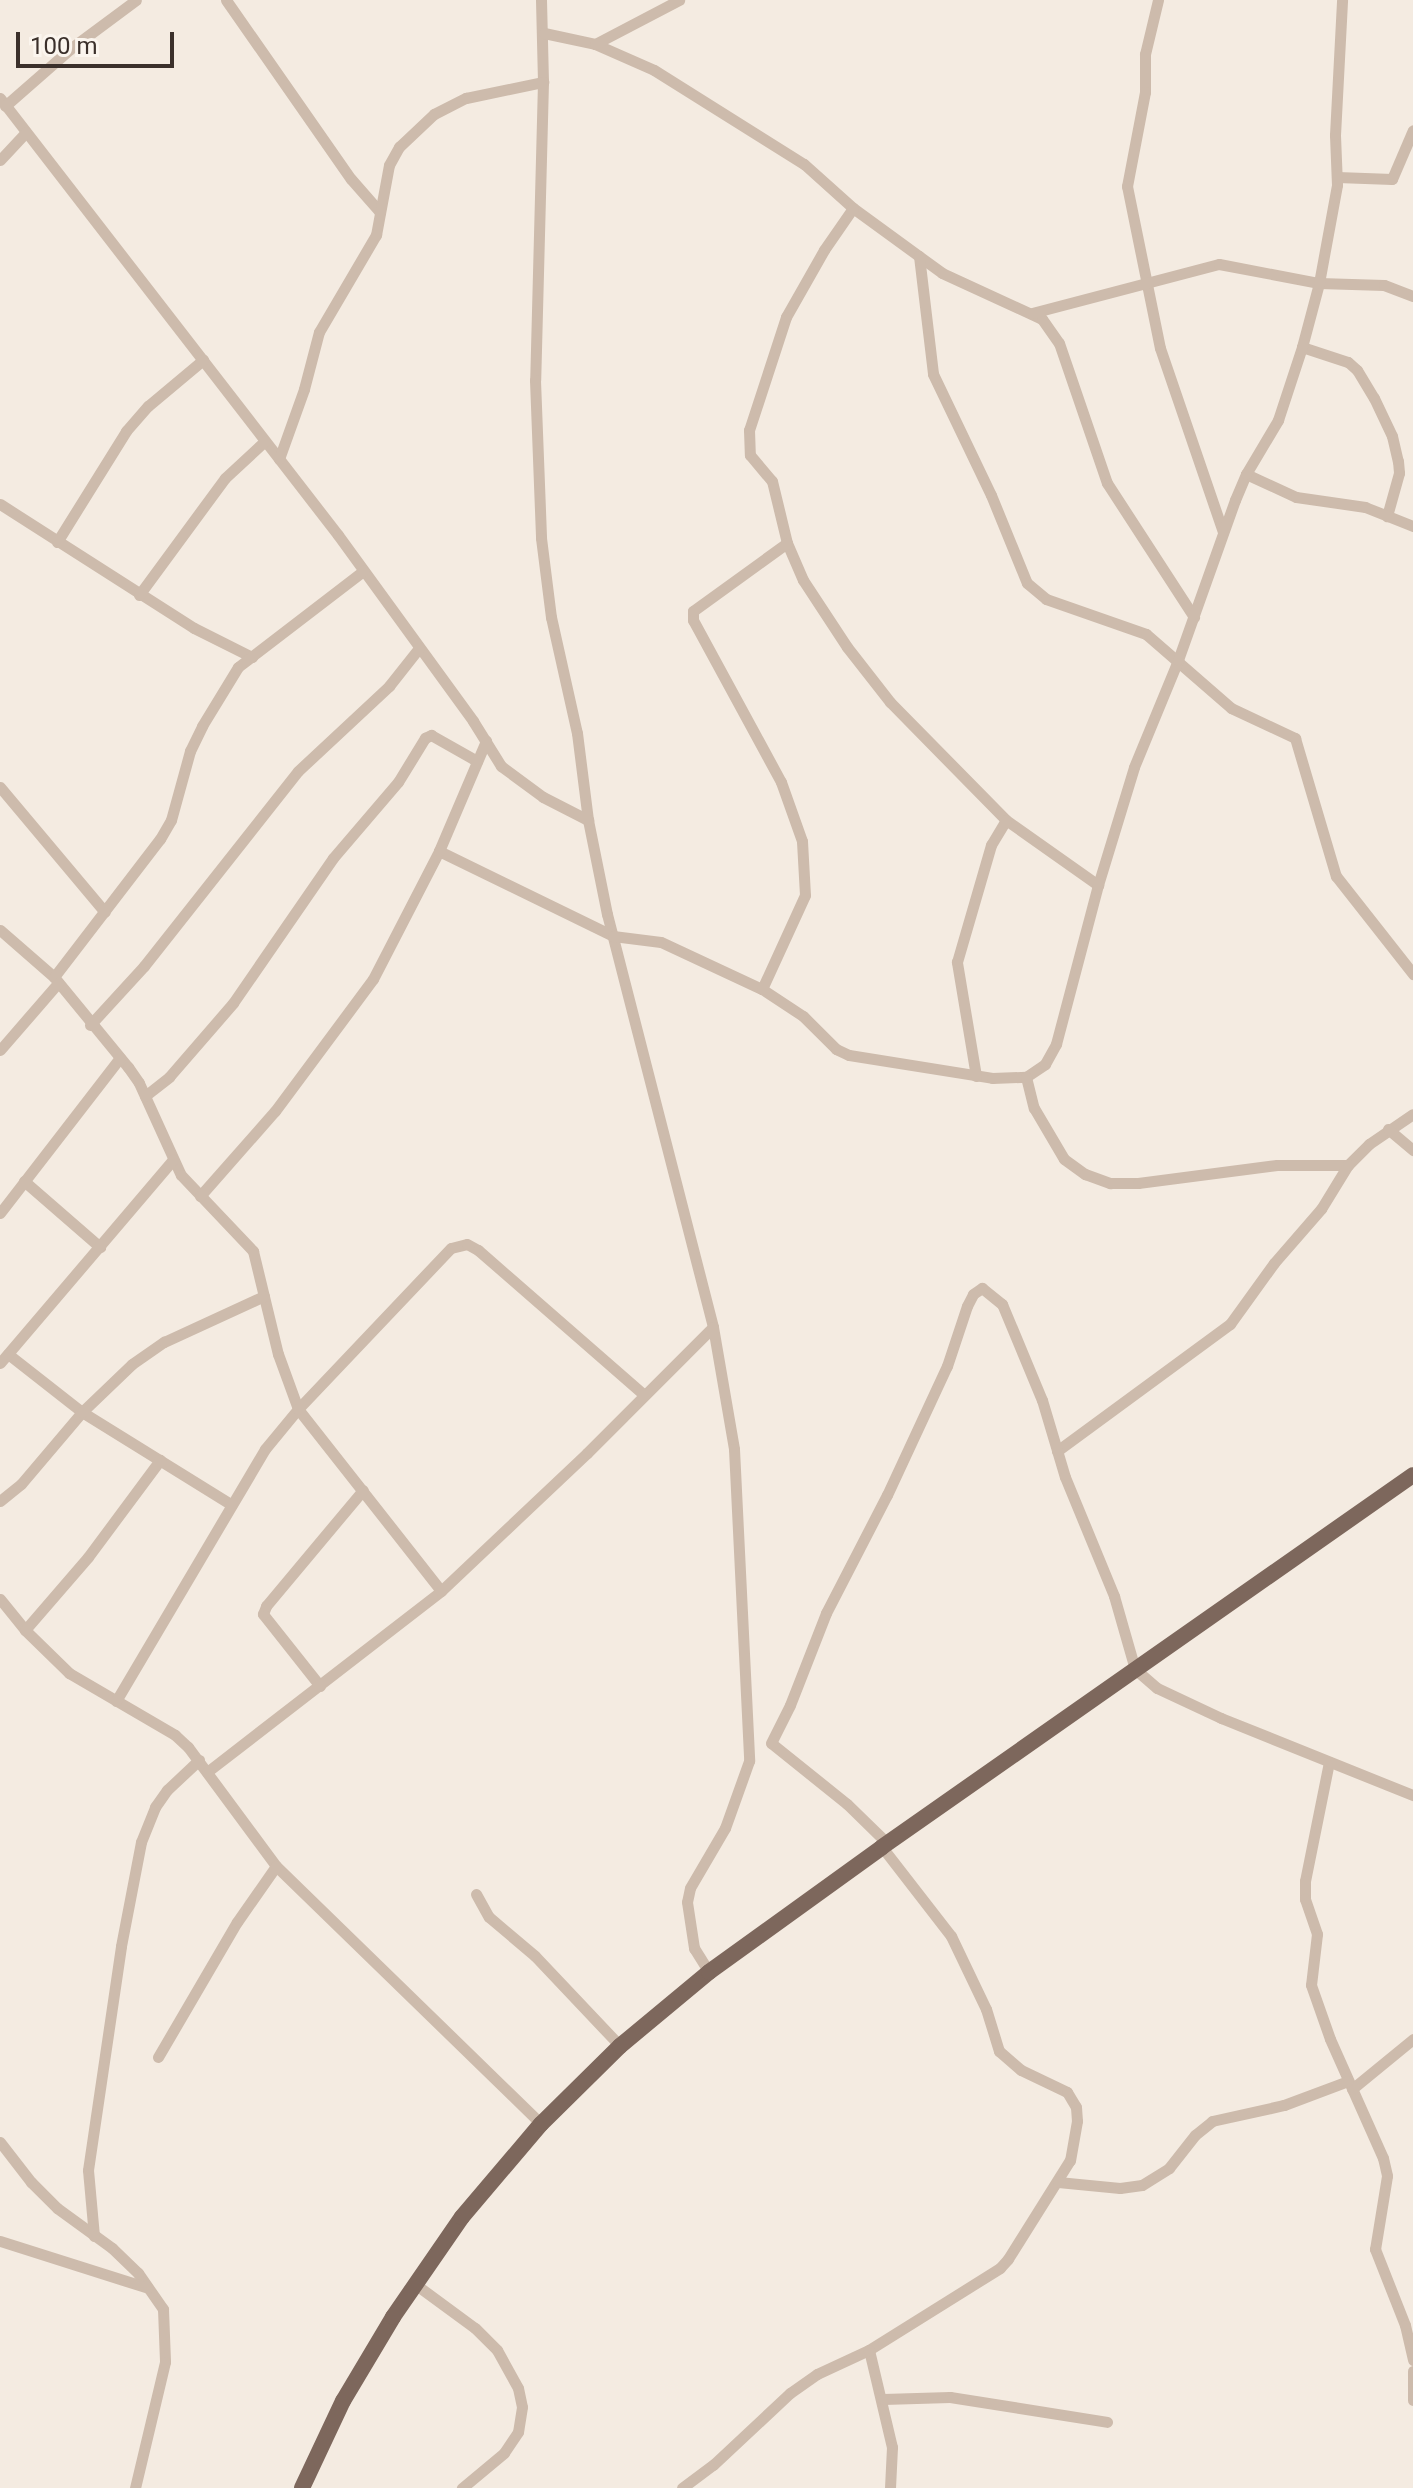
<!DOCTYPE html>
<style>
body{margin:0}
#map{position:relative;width:1413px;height:2488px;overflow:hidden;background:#f4ebe1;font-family:Roboto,sans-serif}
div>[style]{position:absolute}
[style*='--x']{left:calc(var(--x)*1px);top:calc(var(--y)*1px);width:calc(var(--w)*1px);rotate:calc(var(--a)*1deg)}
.street>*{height:11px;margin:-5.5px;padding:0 5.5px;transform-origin:5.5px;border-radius:5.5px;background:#cdbbac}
.primary>*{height:16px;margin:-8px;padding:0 8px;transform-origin:8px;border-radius:8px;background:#7d675c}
span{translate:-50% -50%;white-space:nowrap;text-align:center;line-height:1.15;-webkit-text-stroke:8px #fbf5ee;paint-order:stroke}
.scale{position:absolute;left:16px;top:32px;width:158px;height:36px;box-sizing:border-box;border:4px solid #3b302b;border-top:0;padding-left:10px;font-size:24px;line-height:28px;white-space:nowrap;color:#3b302b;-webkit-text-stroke:6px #fbf5ee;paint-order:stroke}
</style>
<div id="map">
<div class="street">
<i style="--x:226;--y:0;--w:218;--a:55.1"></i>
<i style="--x:351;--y:179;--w:44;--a:48.7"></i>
<i style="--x:541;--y:0;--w:82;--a:88.6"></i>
<i style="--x:543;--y:82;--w:298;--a:91.5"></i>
<i style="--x:535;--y:380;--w:158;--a:87.8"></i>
<i style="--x:541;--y:538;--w:80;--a:82.8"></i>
<i style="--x:551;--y:617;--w:119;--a:77.4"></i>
<i style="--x:577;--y:733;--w:88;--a:82.8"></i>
<i style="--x:588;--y:820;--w:96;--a:78.6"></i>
<i style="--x:607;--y:914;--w:426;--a:75.6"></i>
<i style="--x:713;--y:1327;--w:124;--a:80.2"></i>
<i style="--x:734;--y:1449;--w:312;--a:87.2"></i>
<i style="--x:749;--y:1761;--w:71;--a:109.7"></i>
<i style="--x:725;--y:1828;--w:69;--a:120.3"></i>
<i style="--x:690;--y:1888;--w:14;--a:102"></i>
<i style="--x:687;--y:1902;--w:47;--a:81.3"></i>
<i style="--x:694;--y:1948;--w:28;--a:58"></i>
<i style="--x:1158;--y:0;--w:56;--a:103.5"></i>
<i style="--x:1145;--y:54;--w:38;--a:90"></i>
<i style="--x:1145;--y:92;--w:96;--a:100.8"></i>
<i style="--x:1127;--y:186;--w:165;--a:78.5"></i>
<i style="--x:1160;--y:348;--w:194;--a:71.1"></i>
<i style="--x:544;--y:33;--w:52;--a:12.2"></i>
<i style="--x:595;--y:44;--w:64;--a:23.8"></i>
<i style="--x:654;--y:70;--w:177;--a:32.1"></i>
<i style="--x:804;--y:164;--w:66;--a:41.9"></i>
<i style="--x:853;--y:208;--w:110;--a:36.1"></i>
<i style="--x:942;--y:273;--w:110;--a:24.7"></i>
<i style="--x:1042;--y:319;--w:29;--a:55"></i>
<i style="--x:1059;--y:343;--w:148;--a:71.1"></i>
<i style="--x:1107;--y:483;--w:160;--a:57"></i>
<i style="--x:595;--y:44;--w:95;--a:-27.6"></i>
<i style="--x:0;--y:98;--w:552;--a:52.28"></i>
<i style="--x:338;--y:535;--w:230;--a:54"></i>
<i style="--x:473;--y:721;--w:53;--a:58.1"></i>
<i style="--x:501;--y:766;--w:52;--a:36.4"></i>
<i style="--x:543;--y:797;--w:51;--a:27.1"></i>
<i style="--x:5;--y:106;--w:86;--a:-41.2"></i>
<i style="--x:70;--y:49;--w:82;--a:-36.6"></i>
<i style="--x:0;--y:160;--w:38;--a:-47"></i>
<i style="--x:1337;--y:177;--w:55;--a:2.1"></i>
<i style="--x:1392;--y:179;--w:53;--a:-66.8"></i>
<i style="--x:853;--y:208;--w:51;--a:124.6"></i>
<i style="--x:824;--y:250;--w:77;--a:119.6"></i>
<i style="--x:786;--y:317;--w:119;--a:108.1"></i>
<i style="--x:749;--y:430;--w:25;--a:88"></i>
<i style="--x:750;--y:455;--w:34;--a:50"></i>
<i style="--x:772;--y:481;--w:64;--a:76.4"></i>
<i style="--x:787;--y:543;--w:40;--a:66.6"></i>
<i style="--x:803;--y:580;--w:80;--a:56.7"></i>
<i style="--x:847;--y:647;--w:70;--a:52"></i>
<i style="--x:890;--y:702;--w:165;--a:45.5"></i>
<i style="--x:1006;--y:820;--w:113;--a:35.2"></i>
<i style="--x:919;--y:256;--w:119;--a:83.2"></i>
<i style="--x:933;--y:374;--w:134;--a:64.4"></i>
<i style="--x:991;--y:495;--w:95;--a:67.8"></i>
<i style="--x:1027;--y:583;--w:25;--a:40"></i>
<i style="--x:1046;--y:599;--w:106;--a:19.3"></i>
<i style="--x:1146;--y:634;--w:113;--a:41"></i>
<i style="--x:1231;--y:708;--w:71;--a:25.1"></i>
<i style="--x:1295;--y:738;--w:144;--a:73.5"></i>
<i style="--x:1336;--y:876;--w:125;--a:51.8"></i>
<i style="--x:1032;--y:313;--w:193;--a:-14.7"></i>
<i style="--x:1219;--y:264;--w:102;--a:10.8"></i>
<i style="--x:1319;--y:283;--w:65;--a:1.8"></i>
<i style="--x:1384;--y:285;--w:31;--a:21"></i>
<i style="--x:1302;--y:347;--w:48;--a:18.1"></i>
<i style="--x:1348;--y:362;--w:12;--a:42"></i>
<i style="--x:1357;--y:370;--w:33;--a:59"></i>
<i style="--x:1374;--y:398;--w:42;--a:64.7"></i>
<i style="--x:1392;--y:436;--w:26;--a:77"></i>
<i style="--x:1398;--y:461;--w:12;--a:85"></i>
<i style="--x:1399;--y:473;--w:45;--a:105.6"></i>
<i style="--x:279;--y:459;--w:74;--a:-70.3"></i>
<i style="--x:304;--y:389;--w:59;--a:-75.3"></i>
<i style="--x:319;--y:332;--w:113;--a:-59.6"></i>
<i style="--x:376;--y:235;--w:71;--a:-79.5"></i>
<i style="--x:389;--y:165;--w:21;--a:-61"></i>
<i style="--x:399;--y:147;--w:48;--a:-43.3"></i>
<i style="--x:434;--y:114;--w:36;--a:-27"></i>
<i style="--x:466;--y:98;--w:79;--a:-11.7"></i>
<i style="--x:1246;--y:474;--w:55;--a:24.7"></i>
<i style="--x:1296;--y:497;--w:70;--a:8.2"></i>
<i style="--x:1365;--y:507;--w:52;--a:21.6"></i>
<i style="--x:0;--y:504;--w:230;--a:32.6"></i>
<i style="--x:194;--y:628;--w:65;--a:26.6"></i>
<i style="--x:57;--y:542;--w:131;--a:-58.1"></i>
<i style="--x:126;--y:431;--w:33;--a:-49"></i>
<i style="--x:148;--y:406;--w:72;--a:-39.9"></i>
<i style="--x:139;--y:595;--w:145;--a:-53.7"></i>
<i style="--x:225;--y:478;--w:54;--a:-42.8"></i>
<i style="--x:0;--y:787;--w:163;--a:50"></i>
<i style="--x:439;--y:851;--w:194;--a:26"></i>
<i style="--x:613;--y:936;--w:48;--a:7.1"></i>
<i style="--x:661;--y:942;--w:111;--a:25"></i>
<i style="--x:762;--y:989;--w:49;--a:33.4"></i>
<i style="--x:803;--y:1016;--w:47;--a:45"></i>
<i style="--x:836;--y:1049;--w:14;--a:25"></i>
<i style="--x:849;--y:1055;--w:145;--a:9.1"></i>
<i style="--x:992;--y:1078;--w:34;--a:-2"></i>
<i style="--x:1026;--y:1077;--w:23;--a:-34"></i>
<i style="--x:1045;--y:1064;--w:23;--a:-61"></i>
<i style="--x:1056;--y:1044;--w:164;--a:-75.2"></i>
<i style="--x:1098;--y:885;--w:123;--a:-73"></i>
<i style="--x:1134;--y:767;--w:116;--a:-67.6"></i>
<i style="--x:1178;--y:660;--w:170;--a:-70.4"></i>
<i style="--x:1235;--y:500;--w:28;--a:-67"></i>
<i style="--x:1246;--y:474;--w:63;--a:-59.3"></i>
<i style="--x:1278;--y:420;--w:77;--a:-71.8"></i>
<i style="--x:1302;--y:347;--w:66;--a:-75.1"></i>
<i style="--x:1319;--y:283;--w:100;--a:-79.6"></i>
<i style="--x:1337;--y:185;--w:50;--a:-92.3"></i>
<i style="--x:1335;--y:135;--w:135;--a:-87"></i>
<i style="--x:0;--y:930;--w:72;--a:41"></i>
<i style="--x:54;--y:977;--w:117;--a:50.6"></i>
<i style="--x:128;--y:1067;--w:19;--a:55"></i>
<i style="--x:139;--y:1083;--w:101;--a:65.5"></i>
<i style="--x:181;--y:1175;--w:105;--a:46.5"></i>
<i style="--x:253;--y:1251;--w:106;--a:76.4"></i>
<i style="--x:278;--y:1354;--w:59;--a:70"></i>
<i style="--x:298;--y:1409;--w:231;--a:51.8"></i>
<i style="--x:54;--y:977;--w:174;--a:-52.5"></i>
<i style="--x:160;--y:839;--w:22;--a:-60"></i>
<i style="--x:171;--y:820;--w:72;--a:-74.6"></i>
<i style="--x:190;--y:751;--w:28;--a:-64"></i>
<i style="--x:202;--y:726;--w:69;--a:-58.6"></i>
<i style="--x:238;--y:667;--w:158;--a:-37.5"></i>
<i style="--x:762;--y:989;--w:103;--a:-65.4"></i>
<i style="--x:805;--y:895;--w:54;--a:-93.2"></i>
<i style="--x:802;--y:841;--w:63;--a:-109.6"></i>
<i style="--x:781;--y:782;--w:184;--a:-118.5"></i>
<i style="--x:693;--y:620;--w:9;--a:-90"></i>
<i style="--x:693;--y:611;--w:116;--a:-35.9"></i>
<i style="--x:90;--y:1025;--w:80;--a:-47.5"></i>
<i style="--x:144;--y:966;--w:248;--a:-51.7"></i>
<i style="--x:298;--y:771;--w:125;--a:-43"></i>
<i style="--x:389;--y:686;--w:48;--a:-51.7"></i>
<i style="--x:0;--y:1050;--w:89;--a:-49.1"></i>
<i style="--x:976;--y:1076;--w:116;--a:-99.5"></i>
<i style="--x:957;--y:962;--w:122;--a:-73.8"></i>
<i style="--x:991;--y:845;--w:29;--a:-59"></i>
<i style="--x:1026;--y:1077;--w:32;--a:76"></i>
<i style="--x:1034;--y:1108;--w:59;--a:59.5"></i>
<i style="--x:1064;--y:1159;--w:26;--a:36"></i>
<i style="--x:1085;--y:1174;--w:27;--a:20"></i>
<i style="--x:1110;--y:1183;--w:28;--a:0"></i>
<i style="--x:1138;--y:1183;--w:140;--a:-7.4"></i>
<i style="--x:1277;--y:1165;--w:71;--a:0"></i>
<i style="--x:1348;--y:1165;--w:30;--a:-45"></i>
<i style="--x:1369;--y:1144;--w:53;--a:-34.3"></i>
<i style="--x:145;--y:1096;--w:31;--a:-38"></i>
<i style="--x:169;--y:1077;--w:98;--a:-49.1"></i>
<i style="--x:233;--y:1003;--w:176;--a:-55.4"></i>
<i style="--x:333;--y:858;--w:100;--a:-49.5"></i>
<i style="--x:398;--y:782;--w:52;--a:-58.5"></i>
<i style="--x:425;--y:738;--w:7;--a:-27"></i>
<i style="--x:431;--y:735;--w:53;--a:29.5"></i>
<i style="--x:1388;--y:1129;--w:33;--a:40"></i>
<i style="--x:24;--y:1181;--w:101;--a:41"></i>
<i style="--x:200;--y:1196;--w:113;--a:-48.6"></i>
<i style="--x:275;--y:1111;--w:164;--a:-53.4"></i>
<i style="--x:373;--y:979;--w:144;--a:-62.7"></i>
<i style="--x:439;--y:851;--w:120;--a:-66.9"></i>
<i style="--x:0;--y:1213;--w:196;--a:-52.3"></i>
<i style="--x:8;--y:1354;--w:94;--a:38.1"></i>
<i style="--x:82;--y:1412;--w:176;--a:31.8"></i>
<i style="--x:0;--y:1363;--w:267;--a:-49.6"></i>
<i style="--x:1057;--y:1451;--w:215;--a:-36.3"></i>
<i style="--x:1230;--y:1324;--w:75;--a:-54.2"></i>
<i style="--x:1274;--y:1263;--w:72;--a:-49"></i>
<i style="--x:1321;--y:1209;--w:52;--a:-58.5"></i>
<i style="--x:0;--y:1501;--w:27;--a:-39"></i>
<i style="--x:21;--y:1484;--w:94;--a:-49.7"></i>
<i style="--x:82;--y:1412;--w:69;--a:-43.8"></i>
<i style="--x:132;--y:1364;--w:39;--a:-35"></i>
<i style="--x:164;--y:1342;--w:110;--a:-24.7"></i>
<i style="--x:0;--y:1599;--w:40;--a:51"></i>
<i style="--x:25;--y:1630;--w:62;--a:44.3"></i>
<i style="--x:69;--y:1673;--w:123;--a:30.3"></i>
<i style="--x:175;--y:1735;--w:18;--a:43"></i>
<i style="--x:188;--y:1747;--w:148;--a:53.5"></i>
<i style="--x:276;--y:1866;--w:370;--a:44.2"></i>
<i style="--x:25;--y:1630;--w:96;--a:-49.2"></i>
<i style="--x:88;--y:1557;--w:121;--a:-53.4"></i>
<i style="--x:320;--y:1686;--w:92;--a:-128.4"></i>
<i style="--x:263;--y:1614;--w:9;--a:-69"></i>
<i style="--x:266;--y:1606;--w:151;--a:-50.1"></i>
<i style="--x:116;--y:1701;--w:293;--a:-59.4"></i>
<i style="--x:265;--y:1449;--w:52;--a:-50.5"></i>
<i style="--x:298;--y:1409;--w:222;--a:-46.5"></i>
<i style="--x:451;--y:1248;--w:16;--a:-14"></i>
<i style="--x:467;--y:1244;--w:13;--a:29"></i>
<i style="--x:478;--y:1250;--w:220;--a:41.1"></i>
<i style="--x:1329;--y:1762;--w:121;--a:101.4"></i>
<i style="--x:1305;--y:1881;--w:18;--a:90"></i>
<i style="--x:1305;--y:1899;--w:37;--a:71"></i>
<i style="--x:1317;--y:1934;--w:51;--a:96.7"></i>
<i style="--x:1311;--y:1985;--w:57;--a:70.6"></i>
<i style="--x:1330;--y:2039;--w:130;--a:66"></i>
<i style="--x:1383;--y:2158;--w:18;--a:77"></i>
<i style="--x:1387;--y:2176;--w:74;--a:99.3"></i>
<i style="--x:1375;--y:2249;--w:82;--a:68.5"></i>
<i style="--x:1405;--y:2325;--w:36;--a:77"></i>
<i style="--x:207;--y:1772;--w:296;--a:-37.7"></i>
<i style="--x:441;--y:1591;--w:201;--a:-43.4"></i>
<i style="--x:587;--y:1453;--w:178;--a:-45"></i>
<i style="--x:887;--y:1843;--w:56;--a:-135.7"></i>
<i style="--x:847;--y:1804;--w:97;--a:-141.2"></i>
<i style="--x:771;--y:1743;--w:42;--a:-63.4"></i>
<i style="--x:790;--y:1705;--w:99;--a:-68.6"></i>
<i style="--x:826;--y:1613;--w:133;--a:-62.7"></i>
<i style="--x:887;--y:1495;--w:142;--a:-65.1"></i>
<i style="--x:947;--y:1366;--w:63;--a:-71.6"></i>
<i style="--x:967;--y:1306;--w:13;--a:-63"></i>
<i style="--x:973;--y:1294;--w:11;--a:-34"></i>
<i style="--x:982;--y:1288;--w:26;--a:39"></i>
<i style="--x:1002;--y:1304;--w:104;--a:67.4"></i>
<i style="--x:1042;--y:1400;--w:80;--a:73.4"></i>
<i style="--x:1065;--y:1477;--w:129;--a:67.6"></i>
<i style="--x:1114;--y:1596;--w:76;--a:74"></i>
<i style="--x:1135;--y:1669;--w:29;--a:41"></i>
<i style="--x:1157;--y:1688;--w:71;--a:25.1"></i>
<i style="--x:1221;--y:1718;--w:207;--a:21.9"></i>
<i style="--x:882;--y:1847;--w:113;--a:52.2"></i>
<i style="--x:951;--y:1936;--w:81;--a:64.4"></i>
<i style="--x:986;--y:2009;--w:44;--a:72.8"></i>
<i style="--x:999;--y:2051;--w:29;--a:41"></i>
<i style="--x:1021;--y:2070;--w:51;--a:25.6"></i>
<i style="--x:1067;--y:2092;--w:17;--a:59"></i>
<i style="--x:1076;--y:2107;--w:14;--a:86"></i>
<i style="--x:1077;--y:2121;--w:40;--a:100"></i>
<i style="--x:1070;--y:2160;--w:117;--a:122.1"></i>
<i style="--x:1008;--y:2259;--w:12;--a:132"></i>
<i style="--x:1000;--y:2268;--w:155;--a:148"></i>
<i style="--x:869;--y:2350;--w:100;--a:76.7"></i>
<i style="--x:892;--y:2447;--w:41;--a:92.8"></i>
<i style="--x:476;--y:1894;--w:26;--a:61"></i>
<i style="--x:489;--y:1917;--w:60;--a:40.3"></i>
<i style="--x:535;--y:1956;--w:124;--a:46.6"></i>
<i style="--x:158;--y:2057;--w:156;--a:-59.7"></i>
<i style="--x:237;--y:1922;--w:68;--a:-55.1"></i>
<i style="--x:1352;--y:2089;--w:79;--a:-39.3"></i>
<i style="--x:0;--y:2142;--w:51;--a:52.2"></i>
<i style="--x:31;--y:2182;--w:37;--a:45"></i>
<i style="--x:57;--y:2208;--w:68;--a:36"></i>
<i style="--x:112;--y:2248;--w:36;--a:44"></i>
<i style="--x:138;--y:2273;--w:44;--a:55.2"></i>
<i style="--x:163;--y:2309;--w:53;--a:87.8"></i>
<i style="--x:165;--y:2362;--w:130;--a:103.4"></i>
<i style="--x:1058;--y:2182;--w:62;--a:5.5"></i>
<i style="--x:1120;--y:2188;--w:22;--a:-8"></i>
<i style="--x:1142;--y:2185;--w:32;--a:-32"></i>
<i style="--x:1169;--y:2168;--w:42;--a:-51.8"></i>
<i style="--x:1195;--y:2135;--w:22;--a:-39"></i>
<i style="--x:1212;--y:2121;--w:74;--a:-12.5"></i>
<i style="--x:1284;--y:2105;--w:68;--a:-20.6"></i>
<i style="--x:94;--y:2236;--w:66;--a:-95.2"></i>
<i style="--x:88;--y:2170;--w:226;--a:-81.6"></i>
<i style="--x:121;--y:1946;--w:106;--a:-79.1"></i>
<i style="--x:141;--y:1842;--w:38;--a:-68"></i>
<i style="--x:155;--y:1807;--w:21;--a:-55"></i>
<i style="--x:167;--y:1790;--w:44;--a:-43.2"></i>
<i style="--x:0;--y:2241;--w:155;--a:17.6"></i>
<i style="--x:415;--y:2284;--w:74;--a:36.3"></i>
<i style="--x:475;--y:2328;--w:31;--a:45"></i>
<i style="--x:497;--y:2350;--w:43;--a:61.1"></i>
<i style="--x:518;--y:2388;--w:19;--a:78"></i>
<i style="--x:522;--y:2407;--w:25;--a:99"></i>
<i style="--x:518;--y:2432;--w:25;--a:124"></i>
<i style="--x:504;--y:2453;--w:55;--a:140.2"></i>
<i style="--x:1413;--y:2371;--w:29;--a:90"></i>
<i style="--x:883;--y:2399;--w:67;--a:-1.7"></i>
<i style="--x:950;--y:2397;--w:159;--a:9"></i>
<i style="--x:682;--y:2488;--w:39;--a:-37"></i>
<i style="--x:713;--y:2465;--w:105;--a:-43.1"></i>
<i style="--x:790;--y:2393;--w:33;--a:-35"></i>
<i style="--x:817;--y:2374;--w:57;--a:-24.8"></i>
</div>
<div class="primary">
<i style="--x:302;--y:2488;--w:96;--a:-64.8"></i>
<i style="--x:343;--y:2401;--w:98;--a:-59.2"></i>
<i style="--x:393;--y:2317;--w:121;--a:-55.4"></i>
<i style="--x:462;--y:2217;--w:122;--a:-49.7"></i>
<i style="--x:541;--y:2124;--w:111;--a:-44.6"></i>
<i style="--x:620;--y:2046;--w:116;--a:-39.7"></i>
<i style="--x:709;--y:1972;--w:213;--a:-35.8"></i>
<i style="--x:882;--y:1847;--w:648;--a:-35.01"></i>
</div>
<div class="scale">100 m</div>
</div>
